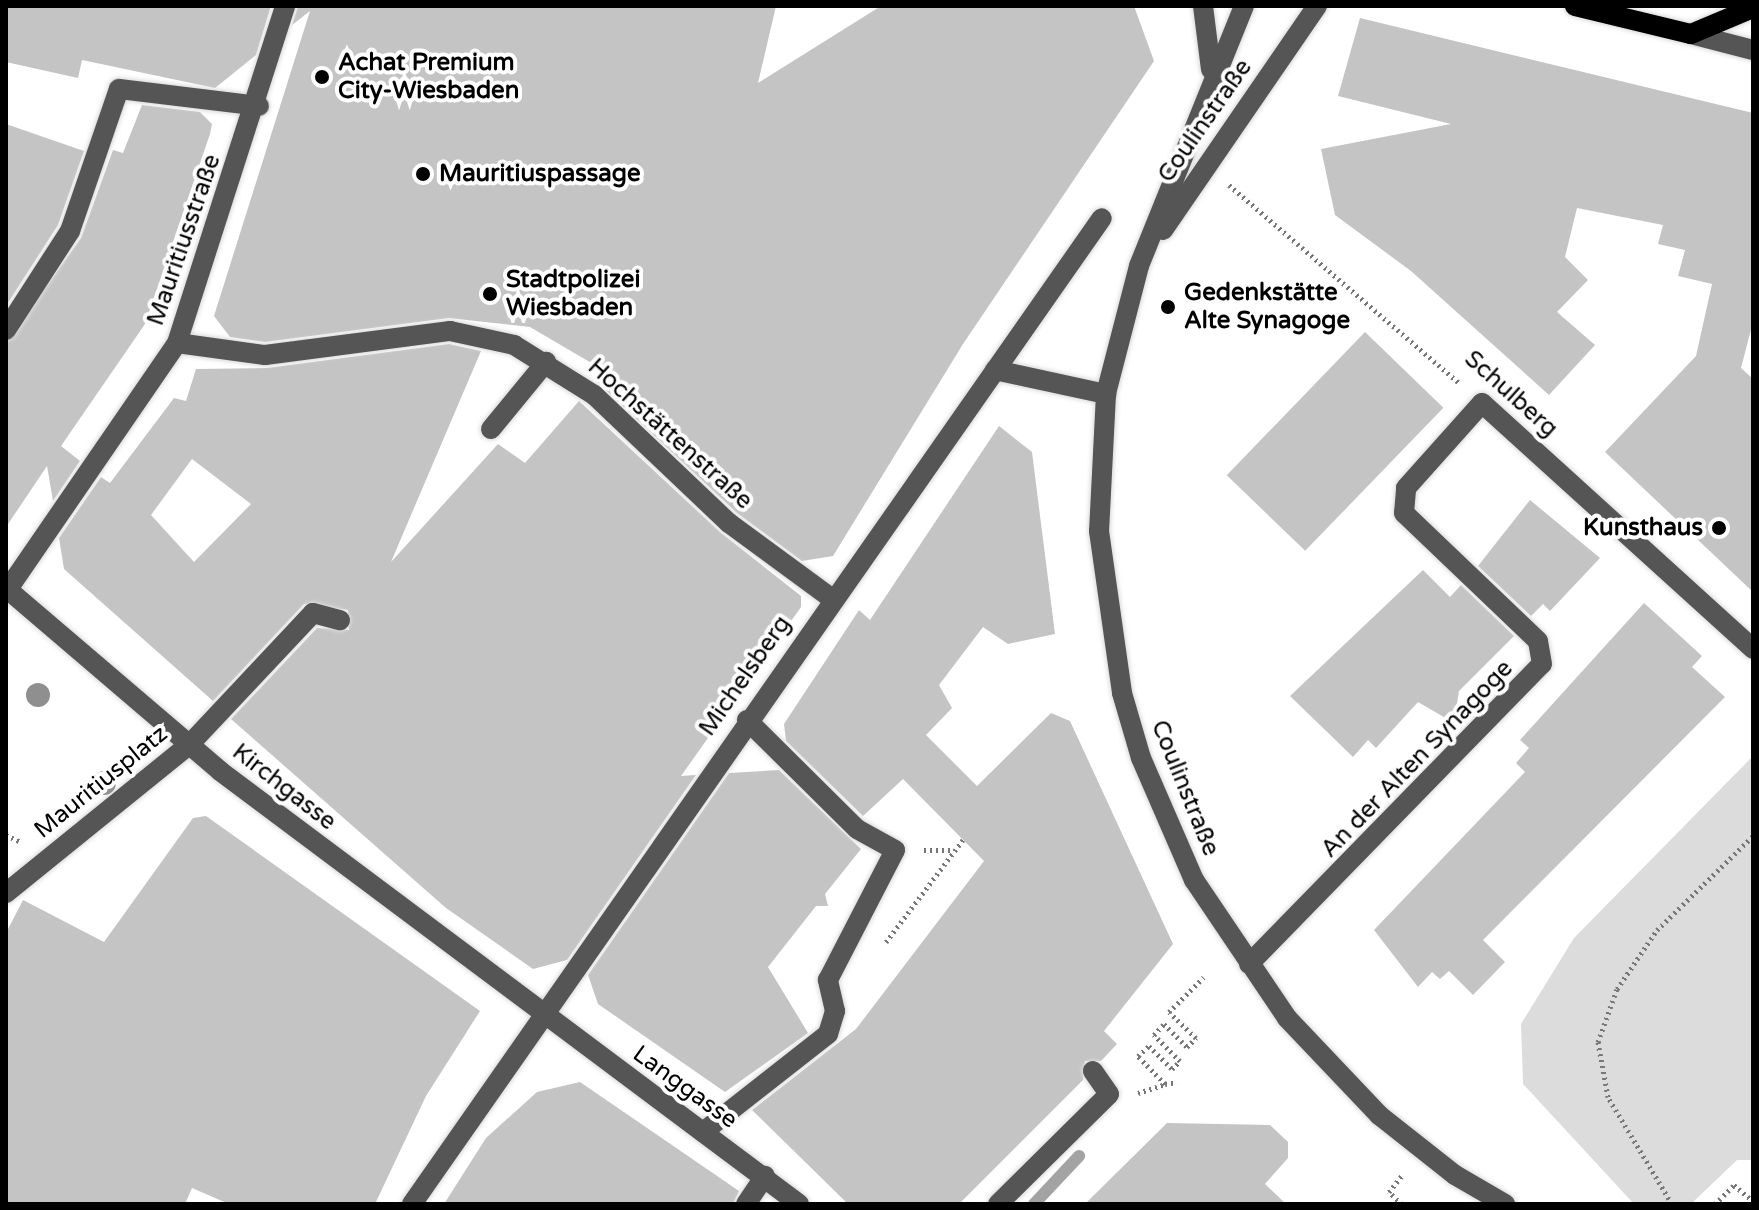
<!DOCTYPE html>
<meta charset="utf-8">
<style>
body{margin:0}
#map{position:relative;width:1759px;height:1210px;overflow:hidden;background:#fff;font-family:"Varela Round",sans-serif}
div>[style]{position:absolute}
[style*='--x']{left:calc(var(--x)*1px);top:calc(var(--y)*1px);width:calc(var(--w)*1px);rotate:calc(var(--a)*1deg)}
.green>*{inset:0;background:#dcdcdc}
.stream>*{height:12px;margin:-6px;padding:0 6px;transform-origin:6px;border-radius:6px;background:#a3a3a3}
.building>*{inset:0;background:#c4c4c4;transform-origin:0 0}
.path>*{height:5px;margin-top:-2.5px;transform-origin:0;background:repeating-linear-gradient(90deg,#777 0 2px,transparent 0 6px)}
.roads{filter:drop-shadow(0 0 2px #dbdbdb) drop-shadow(0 0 2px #dbdbdb)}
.minor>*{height:20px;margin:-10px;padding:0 10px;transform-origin:10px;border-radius:10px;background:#555}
.major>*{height:20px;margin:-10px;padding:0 10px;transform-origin:10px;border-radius:10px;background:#000}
.trees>*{width:24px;height:24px;margin:-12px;border-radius:50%;background:#8f8f8f}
.dots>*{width:22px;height:22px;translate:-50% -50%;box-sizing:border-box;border:4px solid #fff;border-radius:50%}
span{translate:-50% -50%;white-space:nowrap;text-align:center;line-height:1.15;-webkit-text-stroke:8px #fff;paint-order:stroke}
.poi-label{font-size:24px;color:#000;font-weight:700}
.left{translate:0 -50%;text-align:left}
.right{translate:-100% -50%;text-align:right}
.street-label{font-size:24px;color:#000}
.frame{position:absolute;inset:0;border:8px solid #000;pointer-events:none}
</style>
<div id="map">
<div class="green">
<i style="clip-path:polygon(1753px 756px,1753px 1160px,1737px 1160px,1691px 1204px,1634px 1204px,1523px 1084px,1521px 1024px,1574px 938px)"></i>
</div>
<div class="stream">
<i style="--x:1034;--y:1204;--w:66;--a:-46.8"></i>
</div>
<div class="building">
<i style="clip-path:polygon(6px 6px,271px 6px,256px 55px,215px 88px,82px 60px,78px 78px,6px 62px)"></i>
<i style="clip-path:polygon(298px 6px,776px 6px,758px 83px,881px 6px,1134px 6px,1154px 61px,963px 344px,833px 556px,802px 561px,737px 513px,596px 381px,605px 371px,530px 327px,449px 318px,265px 342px,230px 337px,214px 316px,310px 11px,292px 25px)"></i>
<i style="clip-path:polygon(1360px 18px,1753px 113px,1753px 322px,1741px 368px,1753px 379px,1753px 592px,1605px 452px,1696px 356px,1712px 284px,1678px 276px,1685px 250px,1658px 244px,1663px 225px,1577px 208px,1565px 257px,1588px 280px,1557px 312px,1595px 345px,1549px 395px,1411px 271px,1335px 215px,1321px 149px,1451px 124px,1338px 96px)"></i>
<i style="clip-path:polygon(142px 105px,200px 112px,212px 124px,210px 134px,145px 324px,61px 446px,80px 461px,53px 501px,47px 466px,6px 527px,6px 343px,81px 238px,113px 150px,123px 153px)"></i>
<i style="clip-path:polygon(6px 124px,84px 151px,58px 225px,6px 306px)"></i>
<i style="left:1365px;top:332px;width:109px;height:199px;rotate:44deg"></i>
<i style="clip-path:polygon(evenodd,449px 344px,481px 351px,391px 562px,498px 444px,525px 463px,579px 401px,720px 532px,801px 596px,801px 607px,681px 776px,696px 775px,567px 960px,533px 969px,446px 908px,231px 719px,317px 628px,349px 630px,348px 610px,304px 604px,213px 701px,64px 569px,59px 538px,101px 477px,110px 483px,174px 398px,186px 401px,196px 369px,267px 368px,449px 344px,192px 459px,251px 504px,194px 562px,151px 515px,192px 459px)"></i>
<i style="clip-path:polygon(999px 426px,1032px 452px,1055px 634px,1008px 644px,983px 627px,939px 685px,952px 708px,926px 735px,977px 786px,1051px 713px,1070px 721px,1173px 944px,1104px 1031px,1117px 1044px,1101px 1061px,1085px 1061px,1083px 1080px,959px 1204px,848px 1204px,752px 1110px,856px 1029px,984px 861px,903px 779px,863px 816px,786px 741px,784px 724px,859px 610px,870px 620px)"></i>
<i style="clip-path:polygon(1530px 500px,1600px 558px,1550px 611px,1543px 604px,1531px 616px,1478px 566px)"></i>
<i style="clip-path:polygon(1423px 570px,1450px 597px,1461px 585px,1514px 636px,1459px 691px,1454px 723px,1418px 702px,1376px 748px,1368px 740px,1353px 757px,1290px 696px)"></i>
<i style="clip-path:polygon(1644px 603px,1702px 656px,1692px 667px,1725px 697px,1483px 940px,1505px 962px,1473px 995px,1449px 971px,1440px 979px,1432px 972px,1418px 987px,1374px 930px,1525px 772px,1516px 763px,1529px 748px,1520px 740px)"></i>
<i style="clip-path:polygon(779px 770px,861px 849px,825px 894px,828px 906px,816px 906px,768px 967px,808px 1033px,725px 1092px,598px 1004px,588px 975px,729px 773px)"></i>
<i style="clip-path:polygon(206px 816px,480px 1011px,426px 1096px,375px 1204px,229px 1204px,192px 1188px,185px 1204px,6px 1204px,6px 933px,23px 900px,104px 942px,193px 818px)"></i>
<i style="clip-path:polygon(580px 1082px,739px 1191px,733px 1204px,444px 1204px,486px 1138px,537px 1092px)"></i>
<i style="clip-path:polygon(1167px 1123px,1270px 1125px,1288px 1142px,1288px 1158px,1265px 1184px,1286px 1204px,1085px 1204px)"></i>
</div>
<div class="path">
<i style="--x:1229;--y:185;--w:305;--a:40.7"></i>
<i style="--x:6;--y:835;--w:17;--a:25"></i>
<i style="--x:924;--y:850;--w:29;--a:0"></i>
<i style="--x:886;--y:942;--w:128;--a:-53"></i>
<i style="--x:1165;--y:1084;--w:39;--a:-134"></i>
<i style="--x:1138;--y:1056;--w:15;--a:-42"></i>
<i style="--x:1149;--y:1046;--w:33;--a:45"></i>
<i style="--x:1172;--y:1069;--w:11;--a:-45"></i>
<i style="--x:1180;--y:1061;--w:37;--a:-135"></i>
<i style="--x:1154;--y:1035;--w:15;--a:-48"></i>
<i style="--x:1164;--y:1024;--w:33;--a:45"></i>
<i style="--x:1187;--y:1047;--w:13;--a:-45"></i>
<i style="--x:1196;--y:1038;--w:37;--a:-136"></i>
<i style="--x:1169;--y:1012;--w:49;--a:-45"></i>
<i style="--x:1165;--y:1084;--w:12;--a:-9"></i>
<i style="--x:1138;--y:1093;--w:28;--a:-18"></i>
<i style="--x:1402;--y:1204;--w:18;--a:-137"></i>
<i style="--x:1389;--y:1192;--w:23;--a:-52"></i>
<i style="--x:1672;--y:1204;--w:125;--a:-120.9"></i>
<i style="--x:1608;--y:1097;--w:56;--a:-100.3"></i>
<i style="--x:1598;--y:1042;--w:56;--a:-70.3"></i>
<i style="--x:1617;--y:989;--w:71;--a:-55.9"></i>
<i style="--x:1657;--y:930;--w:134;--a:-44.4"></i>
<i style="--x:1715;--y:1204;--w:27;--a:-45"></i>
<i style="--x:1734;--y:1185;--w:25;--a:40"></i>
</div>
<div class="roads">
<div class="minor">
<i style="--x:1203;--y:6;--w:64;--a:82.8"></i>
<i style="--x:1244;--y:6;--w:280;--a:112"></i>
<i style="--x:1139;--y:266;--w:132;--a:104.5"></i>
<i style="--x:1106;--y:394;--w:137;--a:92.9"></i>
<i style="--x:1099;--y:531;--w:164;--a:81.9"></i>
<i style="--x:1122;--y:693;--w:68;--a:73.7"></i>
<i style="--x:1141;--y:758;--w:133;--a:66.5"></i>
<i style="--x:1194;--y:880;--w:166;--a:56"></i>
<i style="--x:1287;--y:1018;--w:134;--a:46.5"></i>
<i style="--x:1379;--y:1115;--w:97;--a:38.3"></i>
<i style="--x:1455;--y:1175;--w:58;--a:30.1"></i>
<i style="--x:1691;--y:34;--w:64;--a:14.5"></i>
<i style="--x:1163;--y:230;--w:272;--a:-55.5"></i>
<i style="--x:6;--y:330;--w:118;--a:-57.1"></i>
<i style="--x:70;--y:231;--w:150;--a:-71"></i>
<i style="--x:119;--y:89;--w:141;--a:6.9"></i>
<i style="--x:177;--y:343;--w:89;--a:7.8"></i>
<i style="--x:265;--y:355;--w:187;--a:-7.4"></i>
<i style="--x:450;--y:331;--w:66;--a:12.3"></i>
<i style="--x:514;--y:345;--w:94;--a:32"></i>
<i style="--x:594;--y:395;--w:186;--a:43.5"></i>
<i style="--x:729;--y:523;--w:127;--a:36.3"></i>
<i style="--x:995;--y:370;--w:114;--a:12.2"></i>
<i style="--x:491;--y:429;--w:87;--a:-50.6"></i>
<i style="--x:6;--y:588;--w:282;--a:40.5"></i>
<i style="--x:220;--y:771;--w:723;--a:36.79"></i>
<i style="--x:8;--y:589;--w:298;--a:-55.5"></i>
<i style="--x:177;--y:343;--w:354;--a:-72.2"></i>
<i style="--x:6;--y:893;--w:235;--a:-39"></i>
<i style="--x:189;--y:745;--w:181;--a:-46.8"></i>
<i style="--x:313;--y:613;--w:28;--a:15"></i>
<i style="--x:1249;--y:964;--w:419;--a:-45.7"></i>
<i style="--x:1542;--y:664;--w:23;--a:-100"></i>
<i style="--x:1538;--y:641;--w:185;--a:-136.3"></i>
<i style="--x:1404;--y:513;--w:25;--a:-85"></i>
<i style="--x:1406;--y:488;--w:114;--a:-48.2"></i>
<i style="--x:1482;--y:403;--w:366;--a:42.2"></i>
<i style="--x:703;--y:1132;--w:159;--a:-38.1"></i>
<i style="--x:828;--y:1034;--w:24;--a:-73"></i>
<i style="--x:835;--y:1011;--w:32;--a:-103"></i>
<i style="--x:828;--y:980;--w:146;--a:-62.7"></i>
<i style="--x:895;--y:850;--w:43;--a:-151.1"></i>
<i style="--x:857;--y:829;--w:155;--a:-135.3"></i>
<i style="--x:412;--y:1204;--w:1203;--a:-55.02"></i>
<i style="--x:746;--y:1204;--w:34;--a:-56"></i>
<i style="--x:998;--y:1204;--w:156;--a:-44.7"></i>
<i style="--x:1109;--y:1094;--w:28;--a:-125"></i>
</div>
<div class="major">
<i style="--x:1575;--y:6;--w:119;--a:13.6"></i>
<i style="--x:1691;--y:34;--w:67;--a:-22.8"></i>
</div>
</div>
<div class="trees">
<i style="left:38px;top:695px"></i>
<i style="left:104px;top:783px"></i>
</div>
<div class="dots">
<i style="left:322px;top:77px;background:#000"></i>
<i style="left:423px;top:174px;background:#000"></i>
<i style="left:490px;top:294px;background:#000"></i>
<i style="left:1168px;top:307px;background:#000"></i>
<i style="left:1719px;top:528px;background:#000"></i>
</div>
<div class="poi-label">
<span class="left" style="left:338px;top:77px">Achat Premium<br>City-Wiesbaden</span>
<span class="left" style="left:439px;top:174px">Mauritiuspassage</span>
<span class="left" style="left:506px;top:294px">Stadtpolizei<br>Wiesbaden</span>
<span class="left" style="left:1184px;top:307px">Gedenkstätte<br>Alte Synagoge</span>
<span class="right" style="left:1703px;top:528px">Kunsthaus</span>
</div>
<div class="street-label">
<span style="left:1205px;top:121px;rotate:-55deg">Coulinstraße</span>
<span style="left:184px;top:240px;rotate:-71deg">Mauritiusstraße</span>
<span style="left:1511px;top:394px;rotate:42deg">Schulberg</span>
<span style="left:670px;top:434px;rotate:42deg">Hochstättenstraße</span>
<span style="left:745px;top:676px;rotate:-55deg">Michelsberg</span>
<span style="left:1417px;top:759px;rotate:-46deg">An der Alten Synagoge</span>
<span style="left:101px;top:782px;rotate:-39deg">Mauritiusplatz</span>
<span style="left:284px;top:787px;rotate:38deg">Kirchgasse</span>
<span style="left:1185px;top:788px;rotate:68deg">Coulinstraße</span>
<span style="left:685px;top:1087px;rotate:36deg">Langgasse</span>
</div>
<div class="frame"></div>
</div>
